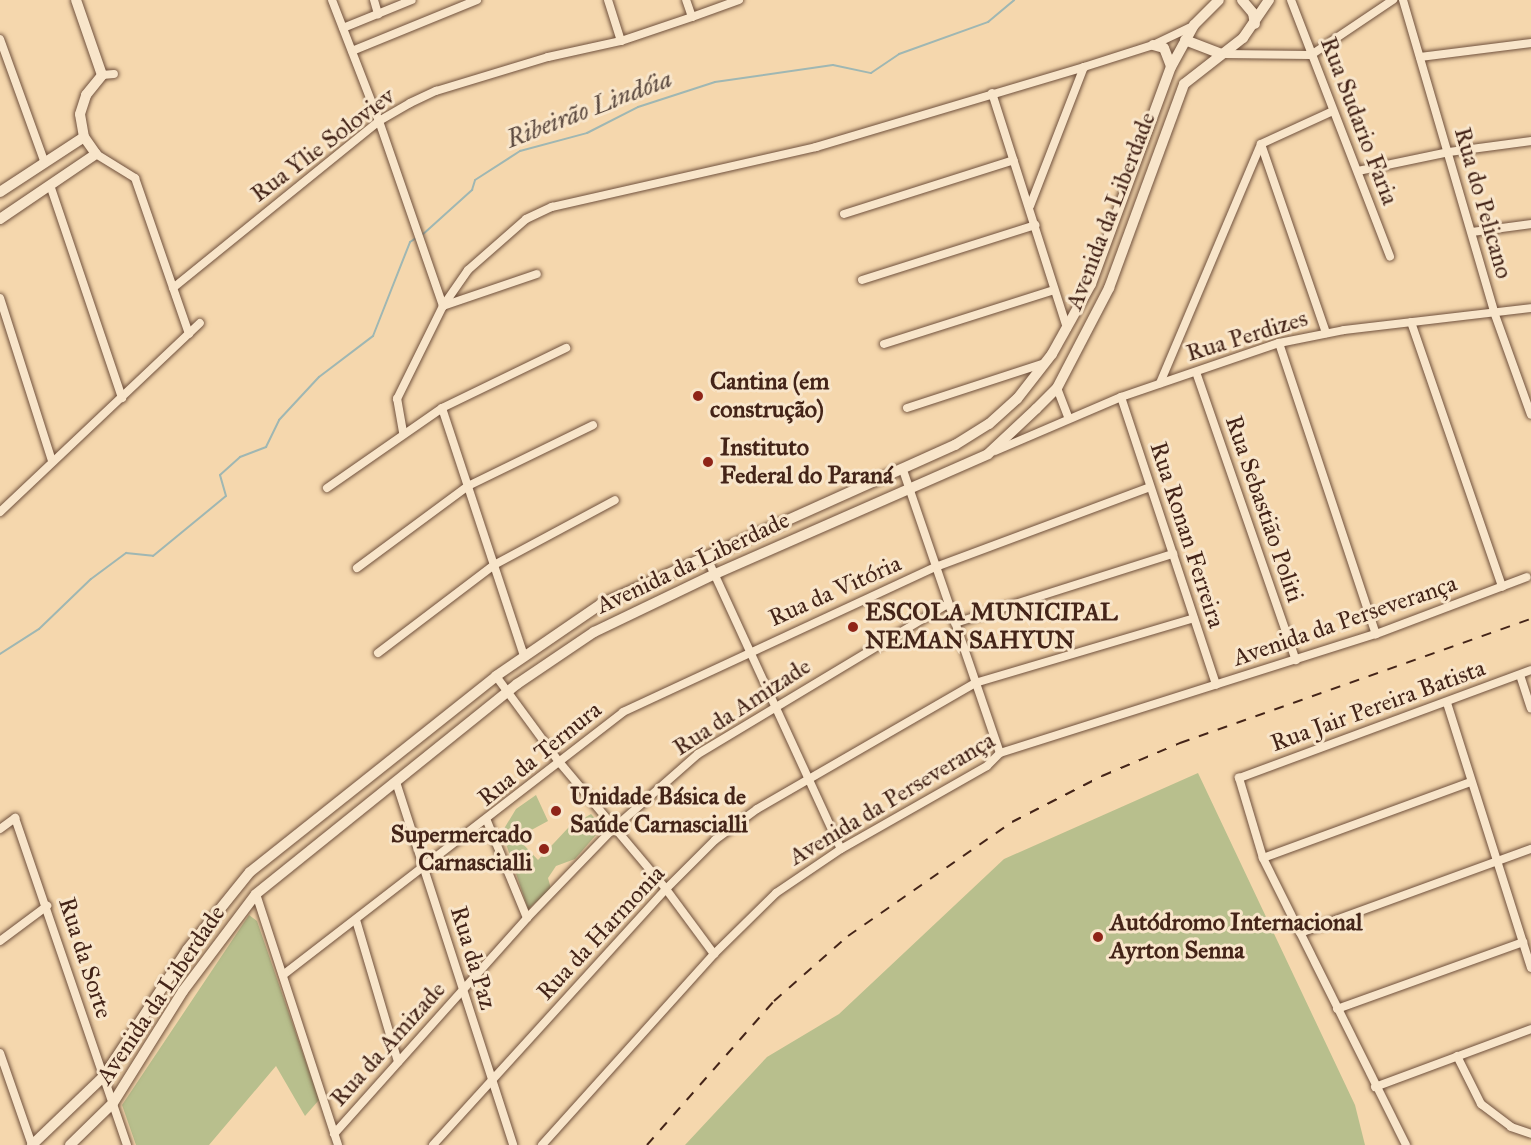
<!DOCTYPE html>
<meta charset="utf-8">
<style>
body{margin:0}
#map{position:relative;width:1531px;height:1145px;overflow:hidden;background:#f5d7ad;font-family:"IM FELL Great Primer",serif}
div>[style]{position:absolute}
[style*='--x']{left:calc(var(--x)*1px);top:calc(var(--y)*1px);width:calc(var(--w)*1px);rotate:calc(var(--a)*1deg)}
.green>*{inset:0;background:#b8bf8d}
.stream>*{height:2px;margin:-1px;padding:0 1px;transform-origin:1px;border-radius:1px;background:#9fb7b3}
.roads{filter:drop-shadow(0 0 2px #70513d) drop-shadow(0 0 2px #70513d)}
.street>*{height:8px;margin:-4px;padding:0 4px;transform-origin:4px;border-radius:4px;background:#f8e5ca}
.secondary>*{height:10px;margin:-5px;padding:0 5px;transform-origin:5px;border-radius:5px;background:#f8e5ca}
.rail>*{height:2px;margin-top:-1px;transform-origin:0;background:repeating-linear-gradient(90deg,#442418 0 10px,transparent 0 20px)}
.dots>*{width:16px;height:16px;translate:-50% -50%;box-sizing:border-box;border:3px solid #f8e5ca;border-radius:50%}
span{translate:-50% -50%;white-space:nowrap;text-align:center;line-height:1.15;-webkit-text-stroke:6px #f8e5ca;paint-order:stroke}
.street-label{font-size:24px;color:#442418}
.poi-label{font-size:24px;color:#442418;font-weight:700}
.left{translate:0 -50%;text-align:left}
.right{translate:-100% -50%;text-align:right}
.water-label{font-size:26px;color:#5b493f;font-style:italic}
</style>
<div id="map">
<div class="green">
<i style="clip-path:polygon(1198px 773px,1355px 1105px,1365px 1145px,685px 1145px,767px 1057px,839px 1014px,1004px 859px)"></i>
<i style="clip-path:polygon(536px 795px,548px 821px,524px 834px,522px 843px,538px 860px,569px 827px,591px 814px,603px 827px,575px 859px,556px 866px,548px 878px,551px 889px,528px 909px,502px 832px,516px 809px)"></i>
<i style="clip-path:polygon(249px 915px,257px 921px,319px 1100px,305px 1116px,276px 1066px,209px 1145px,136px 1145px,122px 1105px)"></i>
</div>
<div class="stream">
<i style="--x:421;--y:236;--w:69;--a:-42"></i>
<i style="--x:472;--y:190;--w:10;--a:-73"></i>
<i style="--x:475;--y:180;--w:54;--a:-32.8"></i>
<i style="--x:520;--y:151;--w:69;--a:-15"></i>
<i style="--x:587;--y:133;--w:57;--a:-27"></i>
<i style="--x:638;--y:107;--w:81;--a:-18"></i>
<i style="--x:715;--y:82;--w:119;--a:-8.2"></i>
<i style="--x:833;--y:65;--w:39;--a:12"></i>
<i style="--x:871;--y:73;--w:34;--a:-34"></i>
<i style="--x:899;--y:54;--w:95;--a:-19.8"></i>
<i style="--x:988;--y:22;--w:34;--a:-40"></i>
<i style="--x:0;--y:654;--w:46;--a:-32.7"></i>
<i style="--x:39;--y:629;--w:72;--a:-43.9"></i>
<i style="--x:91;--y:579;--w:44;--a:-36.6"></i>
<i style="--x:126;--y:553;--w:27;--a:6"></i>
<i style="--x:153;--y:556;--w:94;--a:-39.4"></i>
<i style="--x:226;--y:496;--w:22;--a:-106"></i>
<i style="--x:220;--y:475;--w:27;--a:-42"></i>
<i style="--x:240;--y:457;--w:28;--a:-21"></i>
<i style="--x:266;--y:447;--w:30;--a:-64"></i>
<i style="--x:279;--y:420;--w:59;--a:-47.1"></i>
<i style="--x:319;--y:377;--w:68;--a:-37.2"></i>
<i style="--x:373;--y:336;--w:101;--a:-68.5"></i>
<i style="--x:410;--y:242;--w:7;--a:-34"></i>
</div>
<div class="roads">
<div class="street">
<i style="--x:332;--y:0;--w:130;--a:68.8"></i>
<i style="--x:379;--y:121;--w:196;--a:70.9"></i>
<i style="--x:374;--y:0;--w:15;--a:74"></i>
<i style="--x:608;--y:0;--w:43;--a:72.4"></i>
<i style="--x:1291;--y:0;--w:275;--a:68.9"></i>
<i style="--x:1403;--y:0;--w:325;--a:73.7"></i>
<i style="--x:1494;--y:312;--w:109;--a:70.2"></i>
<i style="--x:692;--y:17;--w:50;--a:-19.9"></i>
<i style="--x:343;--y:28;--w:74;--a:-22.1"></i>
<i style="--x:0;--y:39;--w:132;--a:70.1"></i>
<i style="--x:352;--y:51;--w:135;--a:-22.2"></i>
<i style="--x:1223;--y:54;--w:88;--a:0.7"></i>
<i style="--x:1311;--y:55;--w:99;--a:-33.9"></i>
<i style="--x:1420;--y:57;--w:112;--a:-7.2"></i>
<i style="--x:102;--y:75;--w:12;--a:-5"></i>
<i style="--x:992;--y:93;--w:247;--a:72.3"></i>
<i style="--x:1261;--y:144;--w:200;--a:71"></i>
<i style="--x:96;--y:154;--w:46;--a:31.6"></i>
<i style="--x:135;--y:178;--w:165;--a:70.9"></i>
<i style="--x:1358;--y:171;--w:93;--a:-11.8"></i>
<i style="--x:1449;--y:152;--w:83;--a:-7.6"></i>
<i style="--x:50;--y:185;--w:225;--a:71.3"></i>
<i style="--x:1030;--y:206;--w:149;--a:-68.8"></i>
<i style="--x:844;--y:214;--w:178;--a:-17.6"></i>
<i style="--x:1472;--y:232;--w:60;--a:-7.7"></i>
<i style="--x:862;--y:280;--w:182;--a:-17.6"></i>
<i style="--x:173;--y:288;--w:265;--a:-39"></i>
<i style="--x:379;--y:121;--w:36;--a:-30"></i>
<i style="--x:410;--y:103;--w:29;--a:-25"></i>
<i style="--x:436;--y:91;--w:117;--a:-16.9"></i>
<i style="--x:548;--y:57;--w:75;--a:-12.4"></i>
<i style="--x:621;--y:41;--w:75;--a:-18.7"></i>
<i style="--x:692;--y:17;--w:18;--a:-109"></i>
<i style="--x:0;--y:298;--w:171;--a:72.3"></i>
<i style="--x:443;--y:306;--w:99;--a:-18.8"></i>
<i style="--x:1411;--y:322;--w:280;--a:71"></i>
<i style="--x:1279;--y:343;--w:307;--a:71.6"></i>
<i style="--x:884;--y:344;--w:178;--a:-17.6"></i>
<i style="--x:1196;--y:372;--w:305;--a:70.9"></i>
<i style="--x:1160;--y:383;--w:259;--a:-67.1"></i>
<i style="--x:1261;--y:144;--w:79;--a:-24.6"></i>
<i style="--x:1057;--y:388;--w:33;--a:69"></i>
<i style="--x:1121;--y:397;--w:303;--a:71.7"></i>
<i style="--x:442;--y:408;--w:261;--a:71.7"></i>
<i style="--x:907;--y:408;--w:145;--a:-18.1"></i>
<i style="--x:403;--y:432;--w:34;--a:-100"></i>
<i style="--x:397;--y:399;--w:104;--a:-63.7"></i>
<i style="--x:443;--y:306;--w:44;--a:-55.2"></i>
<i style="--x:468;--y:270;--w:77;--a:-41.3"></i>
<i style="--x:526;--y:219;--w:29;--a:-25"></i>
<i style="--x:552;--y:207;--w:271;--a:-12.8"></i>
<i style="--x:816;--y:147;--w:280;--a:-16.6"></i>
<i style="--x:1084;--y:67;--w:72;--a:-17.7"></i>
<i style="--x:1153;--y:45;--w:44;--a:-25.4"></i>
<i style="--x:995;--y:451;--w:137;--a:-23.2"></i>
<i style="--x:1121;--y:397;--w:167;--a:-18.9"></i>
<i style="--x:1279;--y:343;--w:66;--a:-11.3"></i>
<i style="--x:1344;--y:330;--w:188;--a:-6.7"></i>
<i style="--x:903;--y:470;--w:299;--a:71.1"></i>
<i style="--x:327;--y:488;--w:140;--a:-34.8"></i>
<i style="--x:442;--y:408;--w:138;--a:-25.8"></i>
<i style="--x:0;--y:512;--w:275;--a:-43.4"></i>
<i style="--x:707;--y:558;--w:320;--a:65.3"></i>
<i style="--x:357;--y:568;--w:138;--a:-36.5"></i>
<i style="--x:468;--y:486;--w:139;--a:-26"></i>
<i style="--x:955;--y:623;--w:229;--a:-17.6"></i>
<i style="--x:378;--y:653;--w:146;--a:-37.2"></i>
<i style="--x:494;--y:565;--w:137;--a:-28.2"></i>
<i style="--x:1520;--y:675;--w:35;--a:72"></i>
<i style="--x:496;--y:676;--w:108;--a:53.7"></i>
<i style="--x:560;--y:763;--w:165;--a:49.9"></i>
<i style="--x:666;--y:889;--w:81;--a:53.6"></i>
<i style="--x:1447;--y:703;--w:278;--a:72.4"></i>
<i style="--x:396;--y:782;--w:381;--a:72.1"></i>
<i style="--x:487;--y:821;--w:105;--a:67.6"></i>
<i style="--x:0;--y:829;--w:19;--a:-36"></i>
<i style="--x:15;--y:818;--w:346;--a:71.1"></i>
<i style="--x:1263;--y:858;--w:221;--a:-20.1"></i>
<i style="--x:256;--y:894;--w:264;--a:71.9"></i>
<i style="--x:356;--y:920;--w:148;--a:73.5"></i>
<i style="--x:1300;--y:933;--w:246;--a:-20"></i>
<i style="--x:0;--y:941;--w:59;--a:-36.7"></i>
<i style="--x:283;--y:975;--w:430;--a:-37.7"></i>
<i style="--x:623;--y:712;--w:347;--a:-24.9"></i>
<i style="--x:938;--y:566;--w:226;--a:-20.4"></i>
<i style="--x:1337;--y:1009;--w:198;--a:-19.8"></i>
<i style="--x:0;--y:1053;--w:97;--a:70.8"></i>
<i style="--x:1457;--y:1056;--w:54;--a:63.4"></i>
<i style="--x:1481;--y:1104;--w:38;--a:37"></i>
<i style="--x:1511;--y:1127;--w:21;--a:19"></i>
<i style="--x:1375;--y:1087;--w:166;--a:-20.4"></i>
<i style="--x:334;--y:1134;--w:290;--a:-48.2"></i>
<i style="--x:527;--y:918;--w:125;--a:-46"></i>
<i style="--x:614;--y:828;--w:112;--a:-41.4"></i>
<i style="--x:698;--y:754;--w:292;--a:-31"></i>
<i style="--x:433;--y:1145;--w:346;--a:-47.7"></i>
<i style="--x:666;--y:889;--w:69;--a:-45"></i>
<i style="--x:715;--y:840;--w:52;--a:-36.4"></i>
<i style="--x:757;--y:809;--w:252;--a:-30"></i>
<i style="--x:975;--y:683;--w:228;--a:-16.5"></i>
<i style="--x:542;--y:1145;--w:257;--a:-48"></i>
<i style="--x:714;--y:954;--w:87;--a:-44.5"></i>
<i style="--x:776;--y:893;--w:78;--a:-34.1"></i>
<i style="--x:841;--y:849;--w:168;--a:-29.6"></i>
<i style="--x:987;--y:766;--w:18;--a:-45"></i>
<i style="--x:1000;--y:753;--w:394;--a:-17.6"></i>
<i style="--x:1376;--y:634;--w:161;--a:-20.7"></i>
<i style="--x:1406;--y:1145;--w:321;--a:-116.5"></i>
<i style="--x:1263;--y:858;--w:84;--a:-106.7"></i>
<i style="--x:1239;--y:778;--w:311;--a:-20.3"></i>
</div>
<div class="secondary">
<i style="--x:1242;--y:0;--w:17;--a:50"></i>
<i style="--x:1253;--y:13;--w:11;--a:80"></i>
<i style="--x:1185;--y:40;--w:39;--a:21"></i>
<i style="--x:1153;--y:45;--w:11;--a:15"></i>
<i style="--x:1164;--y:48;--w:19;--a:69"></i>
<i style="--x:0;--y:192;--w:100;--a:-33.2"></i>
<i style="--x:0;--y:219;--w:116;--a:-34.1"></i>
<i style="--x:96;--y:154;--w:21;--a:-125"></i>
<i style="--x:84;--y:137;--w:23;--a:-100"></i>
<i style="--x:80;--y:114;--w:20;--a:-72"></i>
<i style="--x:86;--y:95;--w:26;--a:-51"></i>
<i style="--x:102;--y:75;--w:79;--a:-109.1"></i>
<i style="--x:32;--y:1145;--w:100;--a:-43.8"></i>
<i style="--x:104;--y:1076;--w:151;--a:-56.6"></i>
<i style="--x:187;--y:950;--w:100;--a:-51.1"></i>
<i style="--x:250;--y:872;--w:315;--a:-38.5"></i>
<i style="--x:496;--y:676;--w:127;--a:-34.4"></i>
<i style="--x:601;--y:604;--w:388;--a:-24.2"></i>
<i style="--x:955;--y:445;--w:40;--a:-32"></i>
<i style="--x:989;--y:424;--w:38;--a:-42"></i>
<i style="--x:1017;--y:399;--w:57;--a:-52.1"></i>
<i style="--x:1052;--y:354;--w:80;--a:-60.9"></i>
<i style="--x:1091;--y:284;--w:231;--a:-69.8"></i>
<i style="--x:1171;--y:67;--w:48;--a:-61.3"></i>
<i style="--x:1194;--y:25;--w:35;--a:-45"></i>
<i style="--x:70;--y:1145;--w:60;--a:-44.3"></i>
<i style="--x:113;--y:1103;--w:132;--a:-58"></i>
<i style="--x:183;--y:991;--w:121;--a:-53"></i>
<i style="--x:256;--y:894;--w:335;--a:-38.8"></i>
<i style="--x:517;--y:684;--w:93;--a:-34"></i>
<i style="--x:594;--y:632;--w:132;--a:-25.6"></i>
<i style="--x:713;--y:575;--w:300;--a:-23.7"></i>
<i style="--x:988;--y:454;--w:66;--a:-43.2"></i>
<i style="--x:1036;--y:409;--w:30;--a:-45"></i>
<i style="--x:1057;--y:388;--w:113;--a:-62.5"></i>
<i style="--x:1109;--y:288;--w:217;--a:-69.8"></i>
<i style="--x:1184;--y:84;--w:75;--a:-37.9"></i>
<i style="--x:1243;--y:38;--w:46;--a:-55.6"></i>
</div>
</div>
<div class="rail">
<i style="--x:647;--y:1145;--w:192;--a:-48.6"></i>
<i style="--x:774;--y:1001;--w:98;--a:-41.3"></i>
<i style="--x:848;--y:936;--w:200;--a:-34.8"></i>
<i style="--x:1012;--y:822;--w:101;--a:-27.1"></i>
<i style="--x:1102;--y:776;--w:85;--a:-22.9"></i>
<i style="--x:1180;--y:743;--w:372;--a:-19.5"></i>
</div>
<div class="dots">
<i style="left:698px;top:396px;background:#8f2418"></i>
<i style="left:708px;top:462px;background:#8f2418"></i>
<i style="left:853px;top:627px;background:#8f2418"></i>
<i style="left:556px;top:811px;background:#8f2418"></i>
<i style="left:544px;top:849px;background:#8f2418"></i>
<i style="left:1098px;top:937px;background:#8f2418"></i>
</div>
<div class="street-label">
<span style="left:1359px;top:121px;rotate:69deg">Rua Sudario Faria</span>
<span style="left:323px;top:145px;rotate:-37deg">Rua Ylie Soloviev</span>
<span style="left:1483px;top:203px;rotate:74deg">Rua do Pelicano</span>
<span style="left:1111px;top:211px;rotate:-69deg">Avenida da Liberdade</span>
<span style="left:1247px;top:336px;rotate:-17deg">Rua Perdizes</span>
<span style="left:1264px;top:509px;rotate:71deg">Rua Sebastião Politi</span>
<span style="left:1187px;top:535px;rotate:72deg">Rua Ronan Ferreira</span>
<span style="left:693px;top:563px;rotate:-25deg">Avenida da Liberdade</span>
<span style="left:835px;top:591px;rotate:-24deg">Rua da Vitória</span>
<span style="left:1345px;top:621px;rotate:-19deg">Avenida da Perseverança</span>
<span style="left:1378px;top:706px;rotate:-20deg">Rua Jair Pereira Batista</span>
<span style="left:742px;top:707px;rotate:-33deg">Rua da Amizade</span>
<span style="left:540px;top:754px;rotate:-39deg">Rua da Ternura</span>
<span style="left:892px;top:799px;rotate:-31deg">Avenida da Perseverança</span>
<span style="left:601px;top:933px;rotate:-47deg">Rua da Harmonia</span>
<span style="left:85px;top:958px;rotate:72deg">Rua da Sorte</span>
<span style="left:473px;top:958px;rotate:73deg">Rua da Paz</span>
<span style="left:161px;top:995px;rotate:-56deg">Avenida da Liberdade</span>
<span style="left:388px;top:1044px;rotate:-48deg">Rua da Amizade</span>
</div>
<div class="poi-label">
<span class="left" style="left:710px;top:396px">Cantina (em<br>construção)</span>
<span class="left" style="left:720px;top:462px">Instituto<br>Federal do Paraná</span>
<span class="left" style="left:865px;top:627px">ESCOLA MUNICIPAL<br>NEMAN SAHYUN</span>
<span class="left" style="left:570px;top:811px">Unidade Básica de<br>Saúde Carnascialli</span>
<span class="right" style="left:532px;top:849px">Supermercado<br>Carnascialli</span>
<span class="left" style="left:1110px;top:937px">Autódromo Internacional<br>Ayrton Senna</span>
</div>
<div class="water-label">
<span style="left:589px;top:109px;rotate:-21deg">Ribeirão Lindóia</span>
</div>
</div>
